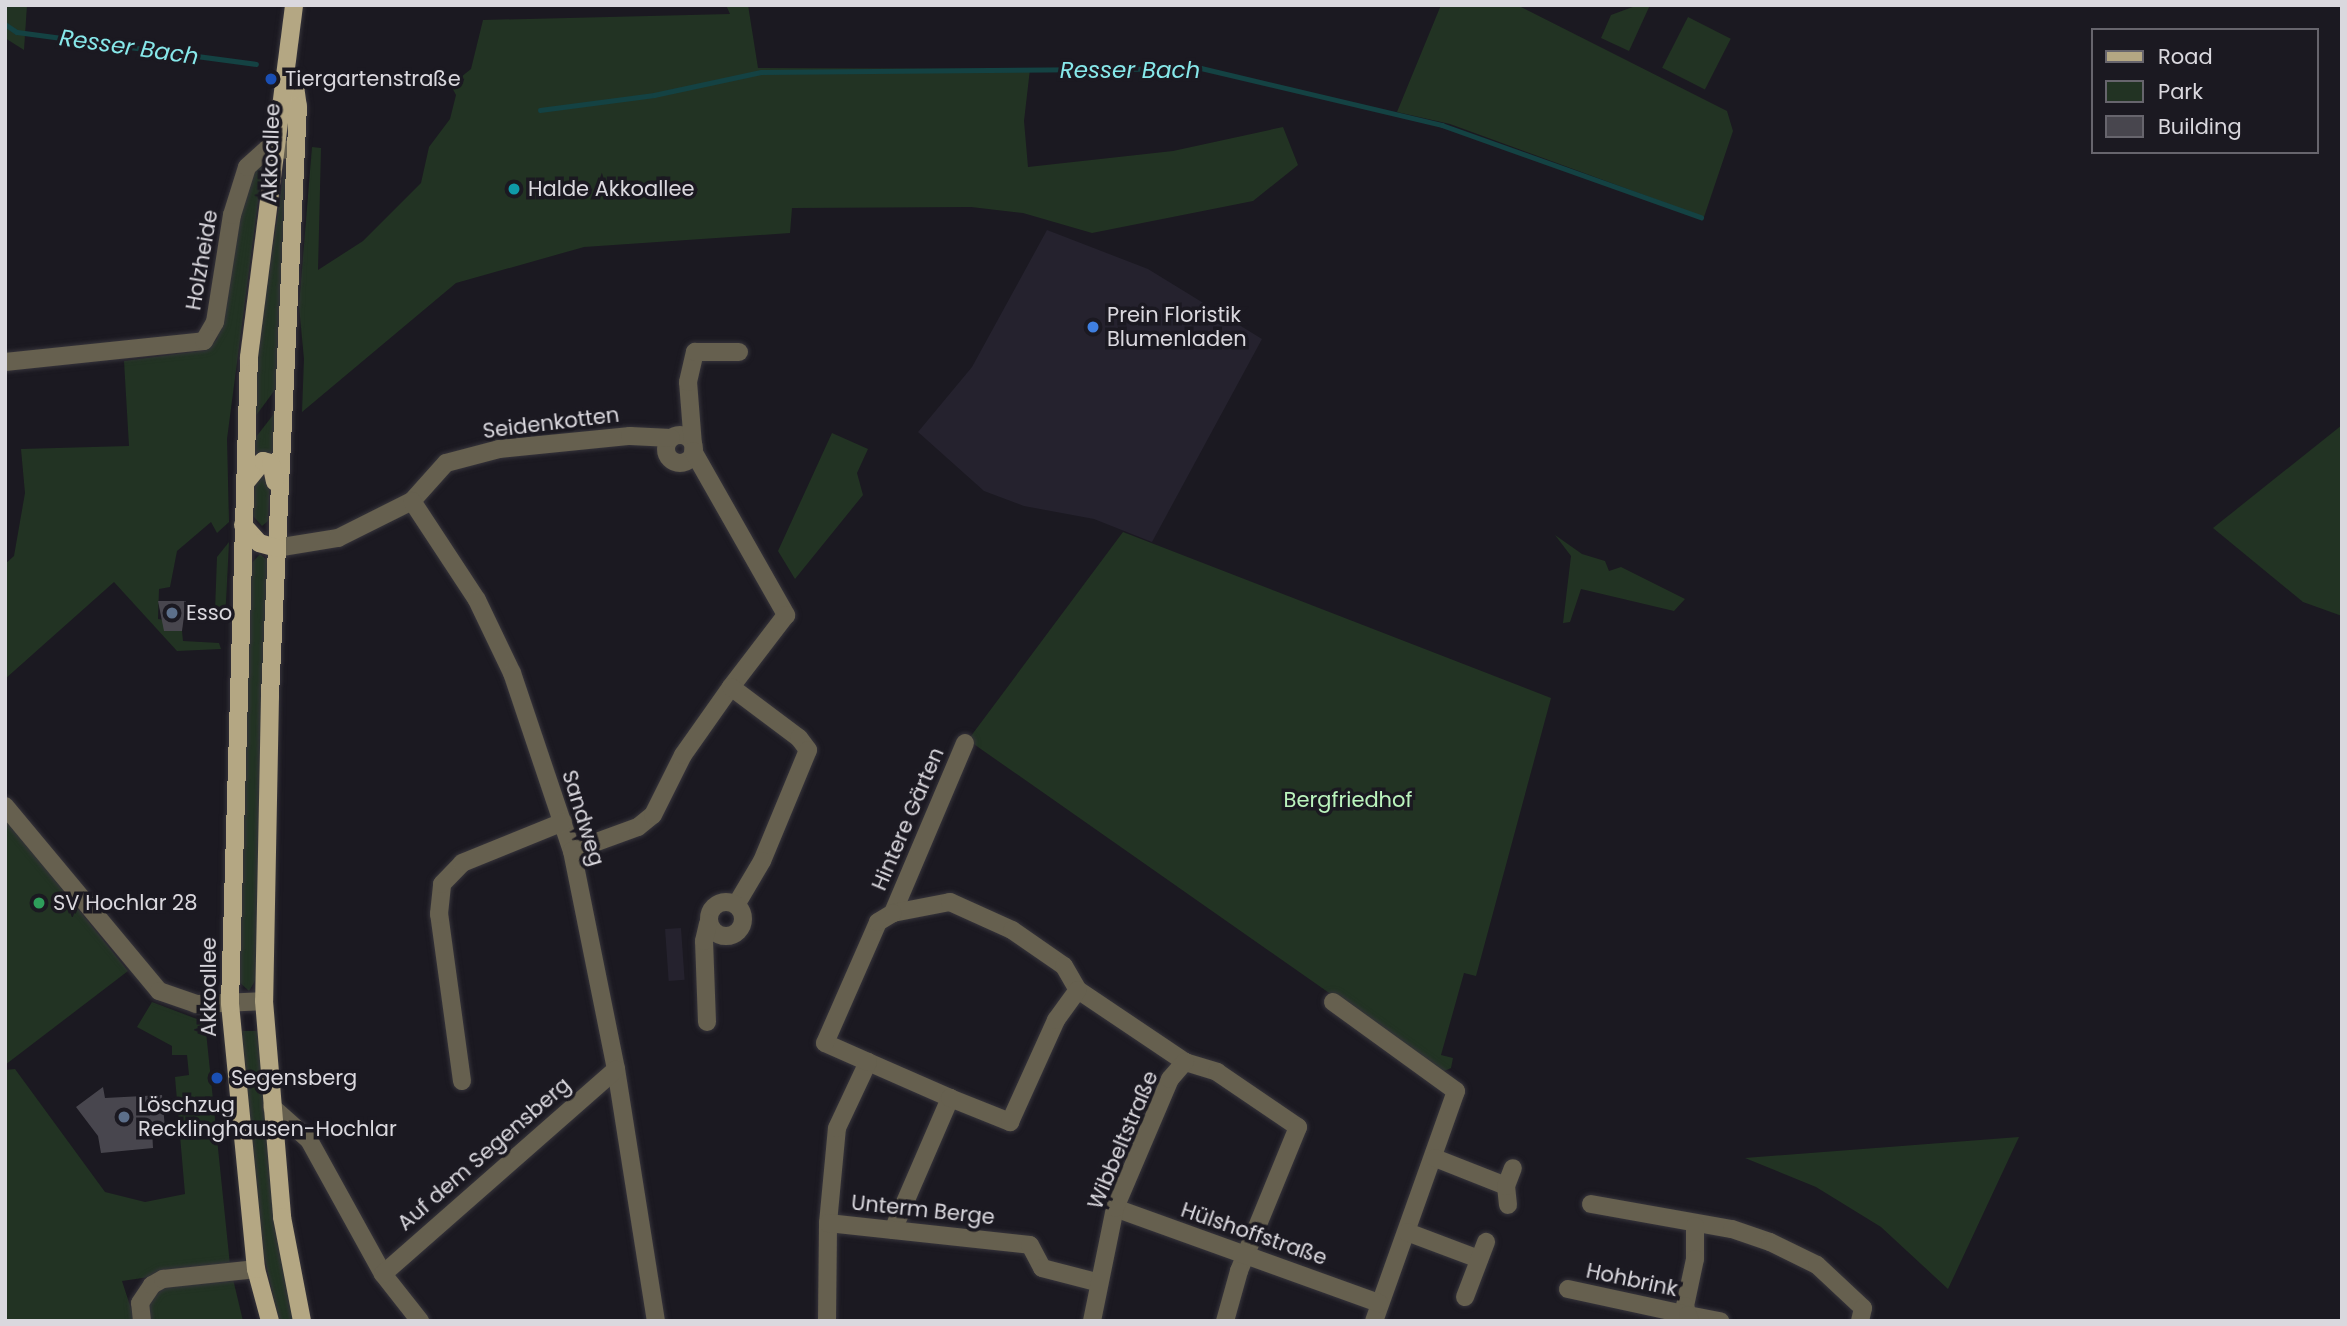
<!DOCTYPE html>
<meta charset="utf-8">
<style>
body{margin:0}
#map{position:relative;width:2347px;height:1326px;overflow:hidden;background:#1b1921;font-family:Poppins,sans-serif}
div>[style]{position:absolute}
[style*='--x']{left:calc(var(--x)*1px);top:calc(var(--y)*1px);width:calc(var(--w)*1px);rotate:calc(var(--a)*1deg)}
.built>*{inset:0;background:#25222e;transform-origin:0 0}
.green>*{inset:0;background:#223323;transform-origin:0 0}
.stream>*{height:4.5px;margin:-2.25px;padding:0 2.25px;transform-origin:2.25px;border-radius:2.25px;background:#144243}
.building>*{inset:0;background:#48464e}
.roads{filter:drop-shadow(0 0 2px #36343b) drop-shadow(0 0 2px #36343b)}
.minor>*{height:18px;margin:-9px;padding:0 9px;transform-origin:9px;border-radius:9px;background:#66604f}
.minor>.ring{margin:-9px;padding:0;box-sizing:content-box;background:none;border:18px solid #66604f;border-radius:50%}
.major>*{height:18px;margin:-9px;padding:0 9px;transform-origin:9px;border-radius:9px;background:#b4a783}
.dots>*{width:19px;height:19px;translate:-50% -50%;box-sizing:border-box;border:4px solid #1b1921;border-radius:50%}
span{translate:-50% -50%;white-space:nowrap;text-align:center;line-height:1.15;-webkit-text-stroke:7px #1b1921;paint-order:stroke}
.poi-label{font-size:21px;color:#dad8de}
.left{translate:0 -50%;text-align:left}
.street-label{font-size:21px;color:#dad8de}
.park-label{font-size:21px;color:#bbf3bd}
.water-label{font-size:23px;color:#87e8ea;font-style:italic}
.frame{position:absolute;inset:0;border:7px solid #dad8de;pointer-events:none}
.legend{position:absolute;left:2091px;top:28px;width:228px;height:126px;box-sizing:border-box;background:#1b1921;border:2px solid #67656d;margin:0;padding:9px 12px;list-style:none;font-size:21px;color:#dad8de}
.legend li{display:flex;align-items:center;gap:14px;height:35px}
.legend b{width:35px;border:2px solid #67656d}
</style>
<div id="map">
<div class="built">
<i style="clip-path:polygon(1047px 230px,1148px 269px,1262px 339px,1152px 542px,1094px 519px,1024px 506px,984px 491px,918px 432px,972px 367px)"></i>
<i style="left:681px;top:928px;width:52px;height:16px;rotate:86deg"></i>
</div>
<div class="green">
<i style="clip-path:polygon(5px 5px,27px 5px,24px 50px,5px 38px)"></i>
<i style="clip-path:polygon(726px 5px,748px 5px,758px 68px,1030px 69px,1024px 121px,1028px 167px,1173px 151px,1283px 127px,1298px 165px,1253px 201px,1092px 233px,1023px 213px,971px 207px,792px 208px,790px 233px,584px 247px,456px 283px,302px 412px,304px 359px,299px 306px,312px 147px,321px 148px,318px 270px,363px 241px,421px 183px,429px 147px,450px 119px,456px 95px,448px 80px,456px 81px,471px 69px,483px 20px,730px 14px)"></i>
<i style="clip-path:polygon(1441px 5px,1517px 5px,1727px 111px,1733px 131px,1704px 217px,1450px 124px,1397px 112px)"></i>
<i style="clip-path:polygon(1638px 5px,1650px 5px,1629px 51px,1601px 38px,1611px 15px)"></i>
<i style="left:1688px;top:17px;width:48px;height:57px;rotate:27deg"></i>
<i style="clip-path:polygon(263px 164px,227px 439px,229px 522px,217px 533px,211px 522px,177px 551px,170px 587px,159px 589px,158px 619px,165px 620px,164px 631px,182px 631px,183px 641px,219px 643px,221px 649px,177px 651px,114px 582px,5px 679px,5px 564px,14px 556px,25px 493px,21px 449px,129px 446px,124px 361px,207px 350px,217px 339px,244px 190px,250px 173px)"></i>
<i style="clip-path:polygon(285px 164px,280px 383px,252px 421px,251px 395px)"></i>
<i style="clip-path:polygon(277px 410px,278px 462px,255px 455px,249px 446px)"></i>
<i style="clip-path:polygon(2342px 425px,2342px 616px,2303px 602px,2213px 528px)"></i>
<i style="clip-path:polygon(832px 433px,868px 449px,857px 473px,863px 495px,795px 579px,778px 551px)"></i>
<i style="clip-path:polygon(264px 473px,270px 477px,268px 521px,262px 526px,253px 516px,255px 483px)"></i>
<i style="clip-path:polygon(1123px 532px,1551px 698px,1476px 976px,1464px 973px,1441px 1055px,1453px 1058px,1451px 1068px,1442px 1072px,968px 740px)"></i>
<i style="clip-path:polygon(1555px 535px,1582px 554px,1605px 561px,1609px 571px,1621px 567px,1685px 599px,1674px 611px,1581px 589px,1570px 622px,1563px 623px,1571px 556px)"></i>
<i style="clip-path:polygon(229px 542px,225px 622px,215px 611px,217px 557px)"></i>
<i style="clip-path:polygon(260px 554px,268px 561px,256px 979px,249px 991px,238px 981px,251px 564px)"></i>
<i style="clip-path:polygon(5px 818px,128px 971px,5px 1065px)"></i>
<i style="clip-path:polygon(152px 1002px,205px 1022px,230px 1265px,122px 1281px,135px 1321px,5px 1321px,5px 1070px,15px 1069px,105px 1192px,145px 1202px,185px 1194px,175px 1077px,189px 1075px,187px 1055px,172px 1055px,172px 1046px,137px 1027px)"></i>
<i style="clip-path:polygon(240px 1031px,258px 1031px,270px 1179px,297px 1321px,279px 1321px,262px 1248px)"></i>
<i style="clip-path:polygon(2019px 1137px,1948px 1289px,1881px 1227px,1816px 1187px,1745px 1158px)"></i>
<i style="clip-path:polygon(233px 1279px,243px 1321px,149px 1321px,148px 1302px,164px 1287px)"></i>
</div>
<div class="stream">
<i style="--x:5;--y:24;--w:14;--a:34"></i>
<i style="--x:17;--y:32;--w:241;--a:7.6"></i>
<i style="--x:540;--y:110;--w:115;--a:-7.5"></i>
<i style="--x:654;--y:95;--w:109;--a:-12.1"></i>
<i style="--x:761;--y:72;--w:440;--a:-0.5"></i>
<i style="--x:1201;--y:68;--w:248;--a:13.3"></i>
<i style="--x:1442;--y:125;--w:275;--a:19.6"></i>
</div>
<div class="building">
<i style="clip-path:polygon(158px 601px,186px 601px,182px 631px,164px 631px)"></i>
<i style="clip-path:polygon(103px 1087px,105px 1098px,162px 1095px,165px 1128px,152px 1129px,153px 1148px,101px 1153px,98px 1136px,76px 1107px)"></i>
</div>
<div class="roads">
<div class="minor">
<i style="--x:5;--y:362;--w:200;--a:-6"></i>
<i style="--x:204;--y:341;--w:22;--a:-60"></i>
<i style="--x:215;--y:322;--w:108;--a:-81"></i>
<i style="--x:232;--y:215;--w:50;--a:-72.6"></i>
<i style="--x:247;--y:167;--w:27;--a:-42"></i>
<i style="--x:267;--y:149;--w:28;--a:2"></i>
<i class="ring" style="left:666px;top:435px;width:10px;height:10px"></i>
<i style="--x:693;--y:445;--w:63;--a:-94.5"></i>
<i style="--x:688;--y:382;--w:31;--a:-77"></i>
<i style="--x:695;--y:352;--w:44;--a:0"></i>
<i style="--x:693;--y:451;--w:189;--a:60.4"></i>
<i style="--x:786;--y:615;--w:91;--a:127.4"></i>
<i style="--x:412;--y:501;--w:51;--a:-48.2"></i>
<i style="--x:446;--y:463;--w:55;--a:-14.8"></i>
<i style="--x:499;--y:449;--w:132;--a:-5.7"></i>
<i style="--x:630;--y:436;--w:41;--a:2.8"></i>
<i style="--x:276;--y:548;--w:63;--a:-9.2"></i>
<i style="--x:338;--y:538;--w:83;--a:-26.6"></i>
<i style="--x:412;--y:501;--w:118;--a:56.7"></i>
<i style="--x:477;--y:600;--w:81;--a:64.4"></i>
<i style="--x:512;--y:673;--w:188;--a:71.4"></i>
<i style="--x:572;--y:851;--w:222;--a:78.6"></i>
<i style="--x:616;--y:1069;--w:255;--a:81"></i>
<i style="--x:965;--y:743;--w:185;--a:113"></i>
<i style="--x:893;--y:913;--w:58;--a:-10.9"></i>
<i style="--x:950;--y:902;--w:68;--a:24.3"></i>
<i style="--x:1012;--y:930;--w:63;--a:34.7"></i>
<i style="--x:1064;--y:966;--w:28;--a:60"></i>
<i style="--x:1078;--y:990;--w:129;--a:33.9"></i>
<i style="--x:1185;--y:1062;--w:34;--a:17"></i>
<i style="--x:1217;--y:1072;--w:98;--a:34.2"></i>
<i style="--x:1298;--y:1127;--w:156;--a:112.3"></i>
<i style="--x:1239;--y:1271;--w:52;--a:105.6"></i>
<i style="--x:5;--y:806;--w:241;--a:50.2"></i>
<i style="--x:159;--y:991;--w:39;--a:19"></i>
<i style="--x:196;--y:1004;--w:68;--a:-2.5"></i>
<i style="--x:572;--y:851;--w:70;--a:-20"></i>
<i style="--x:638;--y:827;--w:19;--a:-39"></i>
<i style="--x:653;--y:815;--w:67;--a:-63.4"></i>
<i style="--x:683;--y:755;--w:83;--a:-54.8"></i>
<i style="--x:731;--y:687;--w:85;--a:36.9"></i>
<i style="--x:799;--y:738;--w:15;--a:53"></i>
<i style="--x:808;--y:750;--w:120;--a:112.5"></i>
<i style="--x:762;--y:861;--w:51;--a:120.6"></i>
<i class="ring" style="left:709px;top:902px;width:16px;height:16px"></i>
<i style="--x:1333;--y:1002;--w:152;--a:35.9"></i>
<i style="--x:1456;--y:1091;--w:244;--a:109.6"></i>
<i style="--x:707;--y:1022;--w:81;--a:-92.1"></i>
<i style="--x:704;--y:941;--w:18;--a:-77"></i>
<i style="--x:868;--y:1062;--w:90;--a:23.7"></i>
<i style="--x:462;--y:1081;--w:169;--a:-97.8"></i>
<i style="--x:439;--y:914;--w:30;--a:-84"></i>
<i style="--x:442;--y:884;--w:29;--a:-46"></i>
<i style="--x:462;--y:863;--w:109;--a:-22.1"></i>
<i style="--x:272;--y:1107;--w:50;--a:41.7"></i>
<i style="--x:309;--y:1140;--w:153;--a:61.1"></i>
<i style="--x:383;--y:1274;--w:60;--a:51.8"></i>
<i style="--x:1435;--y:1158;--w:76;--a:21.5"></i>
<i style="--x:1506;--y:1186;--w:19;--a:84"></i>
<i style="--x:1506;--y:1186;--w:19;--a:-69"></i>
<i style="--x:1591;--y:1204;--w:143;--a:10.1"></i>
<i style="--x:1732;--y:1229;--w:40;--a:18.9"></i>
<i style="--x:1770;--y:1242;--w:52;--a:26.1"></i>
<i style="--x:1817;--y:1265;--w:63;--a:43.1"></i>
<i style="--x:1863;--y:1308;--w:13;--a:103"></i>
<i style="--x:1115;--y:1208;--w:281;--a:19.8"></i>
<i style="--x:828;--y:1223;--w:95;--a:-84.6"></i>
<i style="--x:837;--y:1128;--w:73;--a:-64.8"></i>
<i style="--x:868;--y:1062;--w:47;--a:-156.2"></i>
<i style="--x:825;--y:1043;--w:132;--a:-66.3"></i>
<i style="--x:878;--y:922;--w:17;--a:-31"></i>
<i style="--x:1695;--y:1226;--w:33;--a:90"></i>
<i style="--x:1695;--y:1259;--w:48;--a:102"></i>
<i style="--x:1685;--y:1306;--w:9;--a:72"></i>
<i style="--x:1688;--y:1315;--w:33;--a:11"></i>
<i style="--x:893;--y:1230;--w:144;--a:-66.6"></i>
<i style="--x:950;--y:1098;--w:65;--a:21.8"></i>
<i style="--x:1010;--y:1122;--w:112;--a:-65.7"></i>
<i style="--x:1056;--y:1020;--w:37;--a:-54"></i>
<i style="--x:1407;--y:1232;--w:77;--a:20.6"></i>
<i style="--x:383;--y:1274;--w:310;--a:-41.3"></i>
<i style="--x:1568;--y:1289;--w:123;--a:12.2"></i>
<i style="--x:1688;--y:1315;--w:6;--a:72"></i>
<i style="--x:1465;--y:1297;--w:59;--a:-69.1"></i>
<i style="--x:142;--y:1321;--w:18;--a:-96"></i>
<i style="--x:140;--y:1303;--w:22;--a:-56"></i>
<i style="--x:152;--y:1285;--w:13;--a:-29"></i>
<i style="--x:163;--y:1279;--w:94;--a:-6.1"></i>
<i style="--x:827;--y:1321;--w:98;--a:-89.4"></i>
<i style="--x:828;--y:1223;--w:203;--a:6.2"></i>
<i style="--x:1030;--y:1245;--w:26;--a:62"></i>
<i style="--x:1042;--y:1268;--w:56;--a:14.5"></i>
<i style="--x:1092;--y:1321;--w:115;--a:-78.5"></i>
<i style="--x:1115;--y:1208;--w:140;--a:-66.9"></i>
<i style="--x:1170;--y:1079;--w:23;--a:-49"></i>
</div>
<div class="major">
<i style="--x:294;--y:79;--w:27;--a:82"></i>
<i style="--x:298;--y:106;--w:591;--a:92.72"></i>
<i style="--x:270;--y:696;--w:305;--a:91.1"></i>
<i style="--x:264;--y:1001;--w:217;--a:85.2"></i>
<i style="--x:282;--y:1217;--w:106;--a:79.1"></i>
<i style="--x:246;--y:482;--w:27;--a:-51"></i>
<i style="--x:263;--y:461;--w:8;--a:14"></i>
<i style="--x:271;--y:463;--w:19;--a:78"></i>
<i style="--x:243;--y:525;--w:24;--a:48"></i>
<i style="--x:259;--y:543;--w:18;--a:16"></i>
<i style="--x:270;--y:1321;--w:54;--a:-105.1"></i>
<i style="--x:256;--y:1269;--w:267;--a:-95.6"></i>
<i style="--x:230;--y:1003;--w:646;--a:-88.32"></i>
<i style="--x:249;--y:357;--w:355;--a:-82.7"></i>
</div>
</div>
<div class="dots">
<i style="left:271px;top:79px;background:#1a4fb4"></i>
<i style="left:514px;top:189px;background:#0f9aa8"></i>
<i style="left:1093px;top:327px;background:#3f7fe0"></i>
<i style="left:172px;top:613px;background:#5c6f8a"></i>
<i style="left:39px;top:903px;background:#2e9e5b"></i>
<i style="left:217px;top:1078px;background:#1a4fb4"></i>
<i style="left:124px;top:1117px;background:#5c6f8a"></i>
</div>
<div class="poi-label">
<span class="left" style="left:285px;top:79px">Tiergartenstraße</span>
<span class="left" style="left:528px;top:189px">Halde Akkoallee</span>
<span class="left" style="left:1107px;top:327px">Prein Floristik<br>Blumenladen</span>
<span class="left" style="left:186px;top:613px">Esso</span>
<span class="left" style="left:53px;top:903px">SV Hochlar 28</span>
<span class="left" style="left:231px;top:1078px">Segensberg</span>
<span class="left" style="left:138px;top:1117px">Löschzug<br>Recklinghausen-Hochlar</span>
</div>
<div class="street-label">
<span style="left:271px;top:153px;rotate:-88deg">Akkoallee</span>
<span style="left:202px;top:260px;rotate:-80deg">Holzheide</span>
<span style="left:551px;top:423px;rotate:-7deg">Seidenkotten</span>
<span style="left:583px;top:818px;rotate:73deg">Sandweg</span>
<span style="left:908px;top:819px;rotate:-67deg">Hintere Gärten</span>
<span style="left:209px;top:987px;rotate:-90deg">Akkoallee</span>
<span style="left:1123px;top:1140px;rotate:-67deg">Wibbeltstraße</span>
<span style="left:484px;top:1154px;rotate:-41deg">Auf dem Segensberg</span>
<span style="left:923px;top:1210px;rotate:6deg">Unterm Berge</span>
<span style="left:1254px;top:1234px;rotate:19deg">Hülshoffstraße</span>
<span style="left:1632px;top:1280px;rotate:12deg">Hohbrink</span>
</div>
<div class="park-label">
<span style="left:1348px;top:800px">Bergfriedhof</span>
</div>
<div class="water-label">
<span style="left:129px;top:47px;rotate:8deg">Resser Bach</span>
<span style="left:1130px;top:70px">Resser Bach</span>
</div>
<div class="frame"></div>
<ul class="legend">
<li><b style="height:9px;background:#b4a783"></b>Road</li>
<li><b style="height:19px;background:#223323"></b>Park</li>
<li><b style="height:19px;background:#48464e"></b>Building</li>
</ul>
</div>
